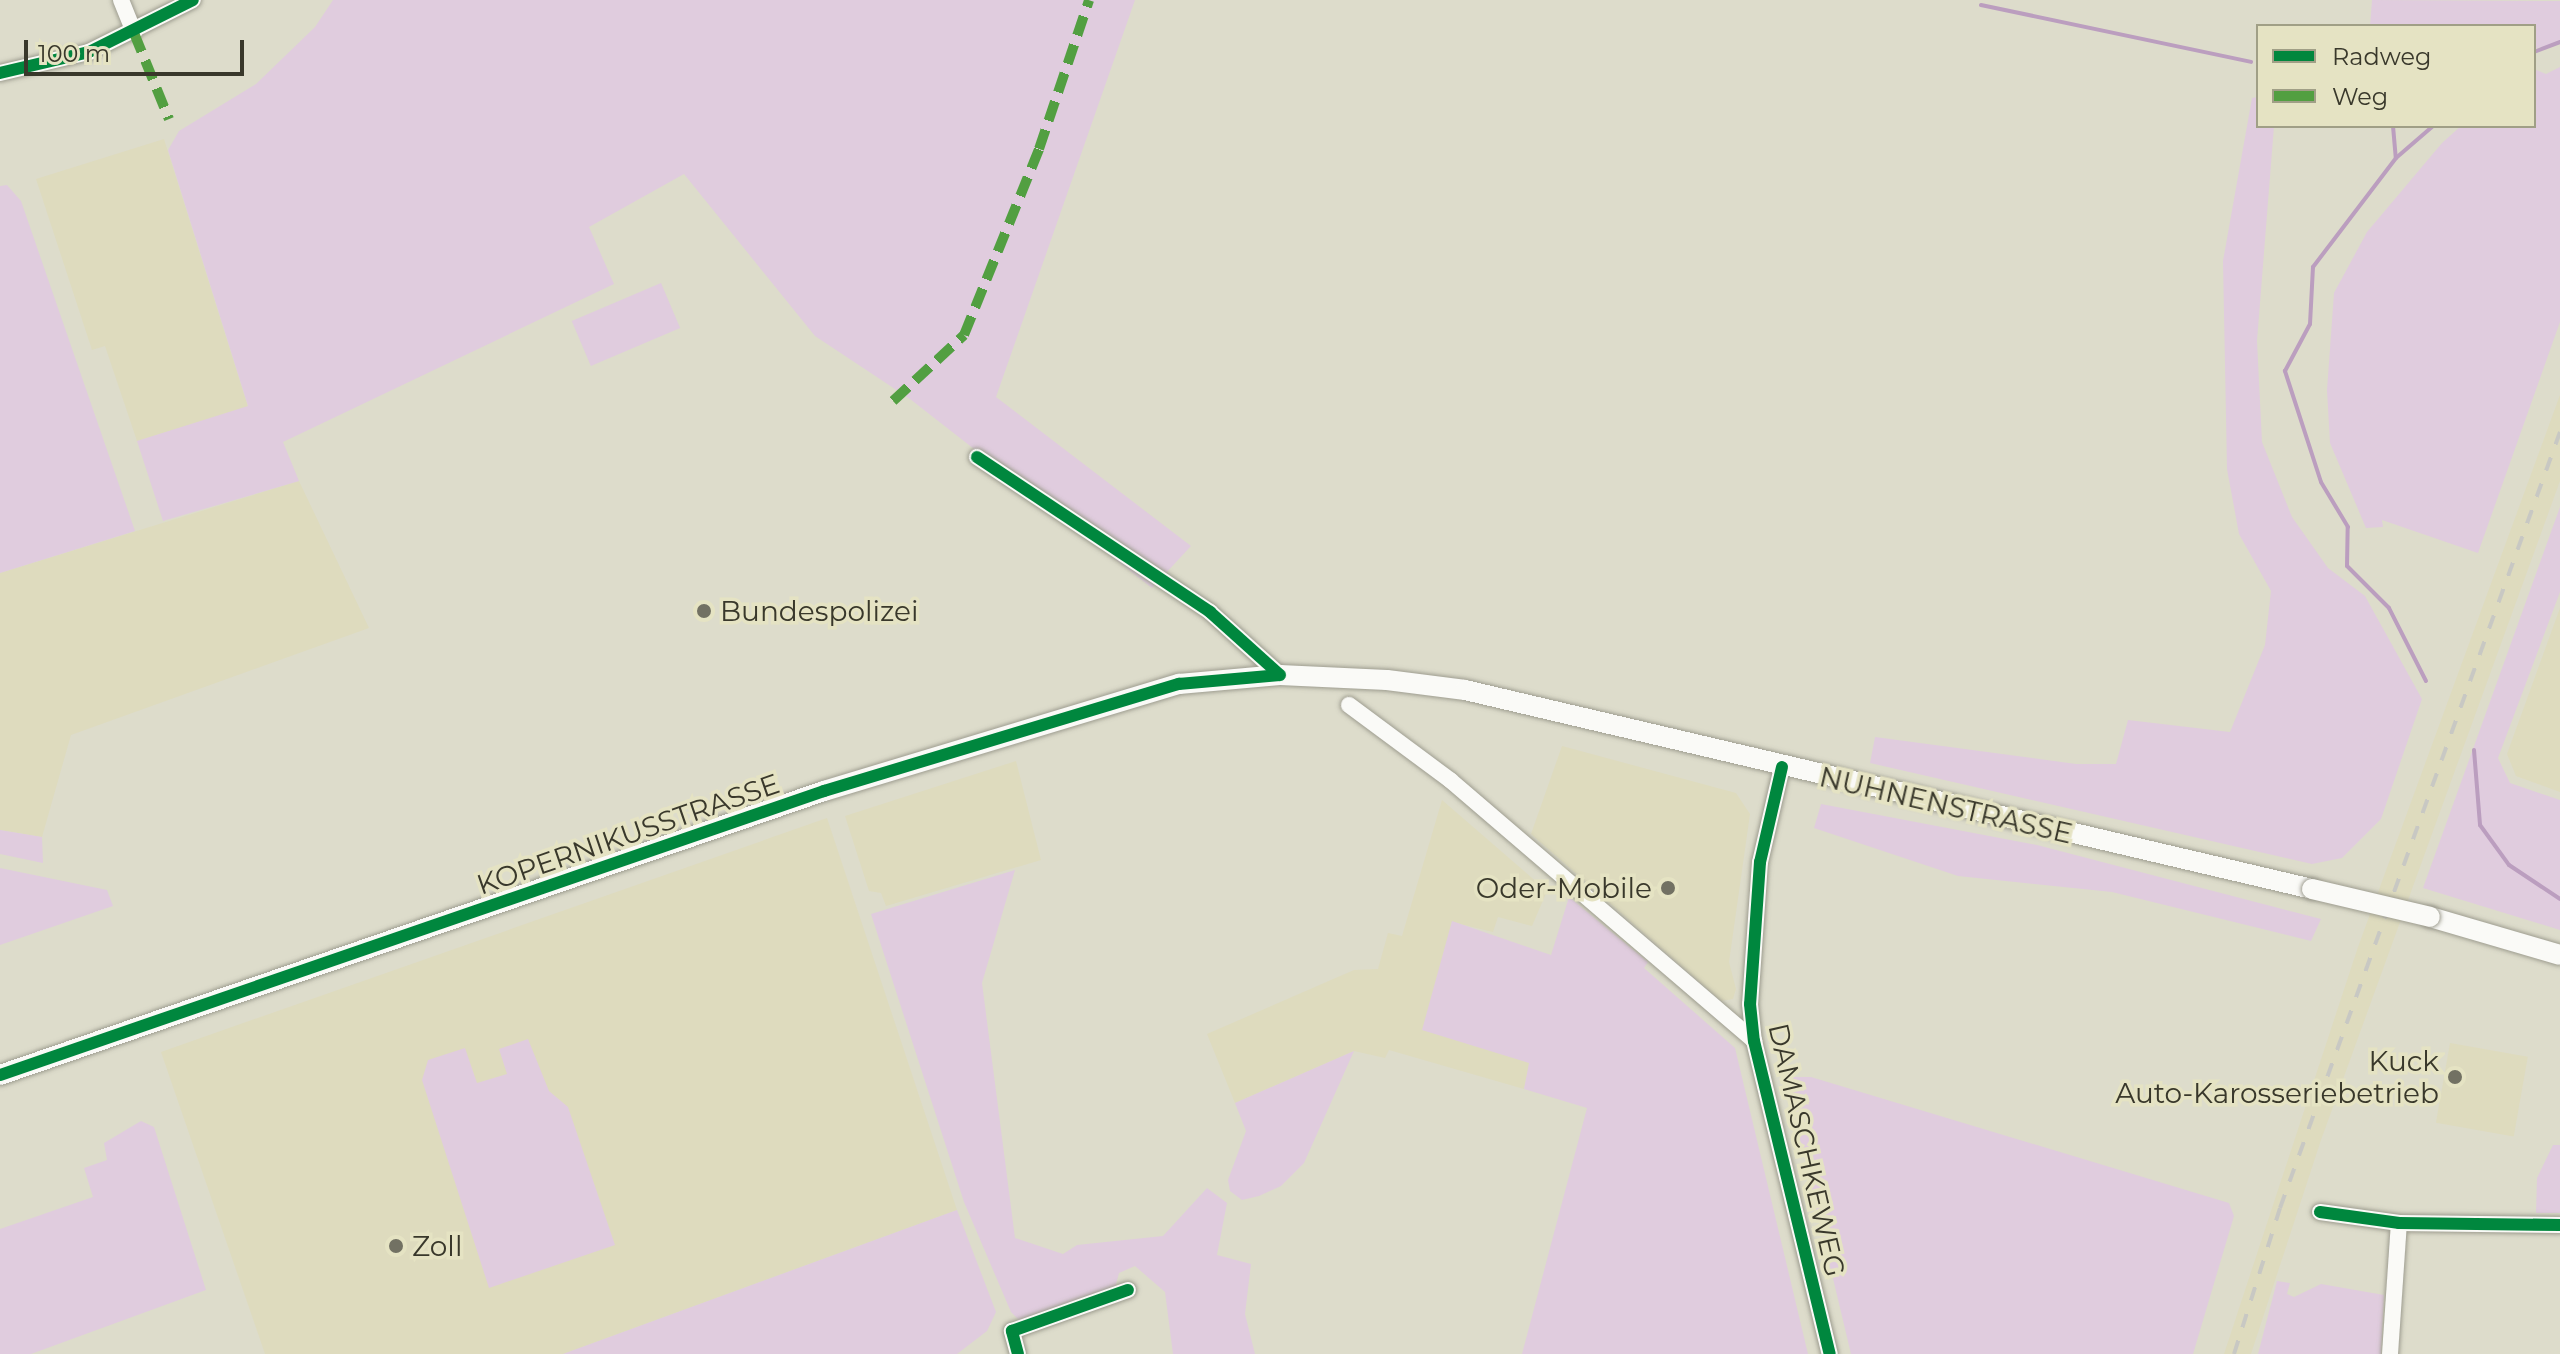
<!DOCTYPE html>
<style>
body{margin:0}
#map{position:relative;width:2560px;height:1354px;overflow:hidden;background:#dddccb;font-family:Montserrat,sans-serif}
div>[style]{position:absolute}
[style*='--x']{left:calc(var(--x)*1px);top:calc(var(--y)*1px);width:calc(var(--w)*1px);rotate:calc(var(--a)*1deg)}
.built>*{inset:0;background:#dedbbe;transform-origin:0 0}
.green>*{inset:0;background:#e0ccde;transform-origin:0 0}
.stream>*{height:4px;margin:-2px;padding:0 2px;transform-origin:2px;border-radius:2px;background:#bb9ebf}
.roads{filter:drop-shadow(0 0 2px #9e9d90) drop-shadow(0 0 2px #9e9d90)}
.minor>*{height:16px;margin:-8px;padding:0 8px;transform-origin:8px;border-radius:8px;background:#fafaf7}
.major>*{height:20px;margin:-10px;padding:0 10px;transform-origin:10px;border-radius:10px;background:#fafaf7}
.rail>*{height:4px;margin-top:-2px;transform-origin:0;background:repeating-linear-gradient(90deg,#c8c8c3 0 14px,transparent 0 28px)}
.bridges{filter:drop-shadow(0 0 2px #9e9d90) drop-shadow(0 0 2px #9e9d90)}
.major-bridge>*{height:20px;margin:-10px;padding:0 10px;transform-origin:10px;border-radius:10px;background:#fafaf7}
.quiet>*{height:10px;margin-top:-5px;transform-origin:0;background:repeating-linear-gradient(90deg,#529f41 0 20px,transparent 0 30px)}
.cycleway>*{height:12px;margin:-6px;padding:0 6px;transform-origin:6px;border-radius:6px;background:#00873e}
.dots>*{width:22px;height:22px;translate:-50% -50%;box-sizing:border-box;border:4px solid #e5e3c3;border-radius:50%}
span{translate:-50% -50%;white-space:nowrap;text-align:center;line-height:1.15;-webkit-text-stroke:7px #e5e3c3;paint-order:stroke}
.poi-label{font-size:28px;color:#39382b}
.left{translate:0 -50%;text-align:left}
.right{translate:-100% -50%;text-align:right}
.street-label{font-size:28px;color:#39382b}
.legend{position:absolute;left:2256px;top:24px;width:280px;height:104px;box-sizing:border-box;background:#e5e3c3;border:2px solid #a09f86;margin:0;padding:10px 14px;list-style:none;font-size:24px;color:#39382b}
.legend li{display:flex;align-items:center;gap:16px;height:40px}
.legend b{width:40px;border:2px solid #a09f86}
.scale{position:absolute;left:24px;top:40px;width:220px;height:36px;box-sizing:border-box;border:4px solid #39382b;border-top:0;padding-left:10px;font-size:24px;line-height:28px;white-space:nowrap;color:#39382b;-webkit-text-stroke:6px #e5e3c3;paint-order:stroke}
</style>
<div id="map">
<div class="built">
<i style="clip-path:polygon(164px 139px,248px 407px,137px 441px,105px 346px,92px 350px,36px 179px)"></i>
<i style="clip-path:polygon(2560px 395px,2560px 481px,2321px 1140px,2251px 1354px,2224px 1354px,2358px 947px)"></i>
<i style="clip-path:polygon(299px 481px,369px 628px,71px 735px,42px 837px,0 830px,0 573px)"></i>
<i style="clip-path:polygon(2560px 608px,2560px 792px,2516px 776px,2507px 754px)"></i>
<i style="clip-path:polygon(1562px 746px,1736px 793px,1750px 814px,1729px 962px,1736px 989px,1733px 999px,1721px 1001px,1531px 834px)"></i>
<i style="clip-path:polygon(1016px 761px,1041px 860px,886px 906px,881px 893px,869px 891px,845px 816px)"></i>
<i style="clip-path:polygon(1442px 800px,1547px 891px,1532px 926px,1498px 917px,1493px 932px,1452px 922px,1423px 1030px,1530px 1063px,1524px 1089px,1389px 1050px,1385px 1058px,1354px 1051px,1235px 1103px,1207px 1034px,1354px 970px,1378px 969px,1388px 933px,1402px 936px)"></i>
<i style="clip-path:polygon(827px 818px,957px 1210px,563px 1354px,265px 1354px,161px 1052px)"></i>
<i style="left:2450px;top:1043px;width:79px;height:81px;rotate:10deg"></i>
</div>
<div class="green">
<i style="clip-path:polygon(333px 0,1135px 0,996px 397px,1191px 546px,1152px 588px,910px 399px,815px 336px,684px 174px,589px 227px,614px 284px,283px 442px,299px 481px,163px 521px,137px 441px,248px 406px,168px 150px,179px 131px,256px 84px,315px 27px)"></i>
<i style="clip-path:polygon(2372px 0,2560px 1px,2560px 42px,2534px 49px,2534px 26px,2370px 26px)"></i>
<i style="clip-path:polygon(2560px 67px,2560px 322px,2478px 553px,2382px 520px,2383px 527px,2366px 528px,2330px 443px,2327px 390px,2334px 293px,2367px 232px,2442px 143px,2461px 126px,2534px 126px,2534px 69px,2546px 74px)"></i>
<i style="clip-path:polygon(2258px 97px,2258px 126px,2274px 126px,2257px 341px,2262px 442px,2292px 517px,2328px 568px,2365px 596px,2422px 699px,2381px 819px,2342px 858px,2312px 864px,1870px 763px,1875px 737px,2076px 764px,2116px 764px,2128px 720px,2230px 732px,2265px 645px,2271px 591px,2239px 534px,2227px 469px,2223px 261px,2252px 98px)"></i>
<i style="clip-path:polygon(7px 185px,21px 201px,135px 531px,0 573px,0 186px)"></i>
<i style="left:661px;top:283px;width:49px;height:97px;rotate:67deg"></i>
<i style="clip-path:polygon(2560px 507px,2560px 592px,2498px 758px,2510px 783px,2560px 800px,2560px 930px,2423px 888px)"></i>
<i style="clip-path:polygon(1821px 804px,2037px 845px,2321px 919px,2311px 941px,2112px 892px,1958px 876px,1814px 828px)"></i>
<i style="clip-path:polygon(0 830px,42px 837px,43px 863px,0 854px)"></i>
<i style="clip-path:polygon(0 868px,107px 890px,113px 906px,0 945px)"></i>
<i style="clip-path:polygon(1015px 870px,982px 983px,1015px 1238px,1063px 1254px,1077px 1245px,1163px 1236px,1207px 1188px,1227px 1203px,1217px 1255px,1251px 1264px,1245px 1314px,1255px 1354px,1173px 1354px,1165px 1292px,1135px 1266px,1119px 1273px,1115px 1288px,1019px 1320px,1011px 1312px,964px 1202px,871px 914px)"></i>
<i style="clip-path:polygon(1569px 897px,1648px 962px,1644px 968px,1735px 1048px,1808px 1354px,1522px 1354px,1587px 1108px,1524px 1089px,1529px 1063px,1422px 1030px,1452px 921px,1551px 955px)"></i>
<i style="clip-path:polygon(528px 1039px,549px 1091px,568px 1107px,615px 1245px,489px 1288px,422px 1080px,428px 1060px,465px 1048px,477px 1083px,507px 1074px,499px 1049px)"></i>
<i style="clip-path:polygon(1354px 1051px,1304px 1163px,1281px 1186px,1259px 1196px,1242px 1200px,1230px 1191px,1228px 1180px,1246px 1131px,1235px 1103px)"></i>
<i style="clip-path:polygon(1785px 1077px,1811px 1077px,2229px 1203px,2234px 1216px,2193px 1354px,1851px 1354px)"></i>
<i style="clip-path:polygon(141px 1121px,154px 1127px,206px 1290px,31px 1354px,0 1354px,0 1229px,93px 1197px,84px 1168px,107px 1160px,104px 1143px)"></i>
<i style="clip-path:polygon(2553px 1145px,2560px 1145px,2560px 1213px,2536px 1213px,2537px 1178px)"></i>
<i style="clip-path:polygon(957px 1210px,996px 1312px,987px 1331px,957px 1354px,563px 1354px)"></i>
<i style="clip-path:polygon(2277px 1281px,2290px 1283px,2287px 1294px,2294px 1297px,2321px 1284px,2384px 1295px,2381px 1354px,2258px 1354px)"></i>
</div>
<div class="stream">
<i style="--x:1981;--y:5;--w:276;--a:11.9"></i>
<i style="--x:2534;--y:52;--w:28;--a:-21"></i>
<i style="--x:2393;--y:126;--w:32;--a:85"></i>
<i style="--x:2426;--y:681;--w:82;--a:-116.9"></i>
<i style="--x:2389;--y:608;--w:59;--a:-135"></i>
<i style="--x:2347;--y:566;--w:39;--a:-89"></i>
<i style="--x:2348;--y:527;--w:52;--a:-121"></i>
<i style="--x:2321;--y:482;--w:117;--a:-108"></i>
<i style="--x:2285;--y:371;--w:53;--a:-62"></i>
<i style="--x:2310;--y:324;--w:57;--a:-87"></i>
<i style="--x:2313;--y:267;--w:137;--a:-52.7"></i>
<i style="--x:2396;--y:158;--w:49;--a:-40.9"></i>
<i style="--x:2474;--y:750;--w:75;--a:85.4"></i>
<i style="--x:2480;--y:825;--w:49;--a:54.1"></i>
<i style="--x:2509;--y:865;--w:61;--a:33.7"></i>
</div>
<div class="roads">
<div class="minor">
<i style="--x:121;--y:0;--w:35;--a:68"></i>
<i style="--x:0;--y:73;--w:91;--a:-13.3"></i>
<i style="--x:89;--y:52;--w:116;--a:-26.6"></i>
<i style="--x:977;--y:457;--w:280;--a:33.6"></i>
<i style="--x:1210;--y:612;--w:94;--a:42"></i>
<i style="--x:1349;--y:705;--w:126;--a:36.6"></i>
<i style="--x:1450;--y:780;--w:401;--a:40.6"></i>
<i style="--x:1782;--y:767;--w:98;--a:103"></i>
<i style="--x:1760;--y:862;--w:142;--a:94"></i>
<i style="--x:1750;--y:1004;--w:37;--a:84"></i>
<i style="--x:1754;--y:1041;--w:322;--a:76.4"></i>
<i style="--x:2320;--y:1212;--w:80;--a:7.9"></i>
<i style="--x:2399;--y:1223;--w:161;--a:0.7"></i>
<i style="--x:1018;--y:1354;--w:24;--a:-105"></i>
<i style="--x:1012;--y:1331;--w:123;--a:-19.5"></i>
<i style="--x:2390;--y:1354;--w:131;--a:-86.1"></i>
</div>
<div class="major">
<i style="--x:2430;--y:917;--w:135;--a:16.3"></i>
<i style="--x:0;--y:1075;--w:872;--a:-19.02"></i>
<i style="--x:824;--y:791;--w:371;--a:-16.8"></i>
<i style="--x:1179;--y:684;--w:101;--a:-5.1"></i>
<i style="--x:1280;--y:675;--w:107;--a:2.7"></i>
<i style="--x:1387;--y:680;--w:79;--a:7.3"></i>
<i style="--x:1465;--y:690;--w:870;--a:13.22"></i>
</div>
</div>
<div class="rail">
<i style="--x:2234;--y:1354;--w:153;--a:-72.5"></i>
<i style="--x:2280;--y:1208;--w:825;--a:-70.16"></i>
</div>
<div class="bridges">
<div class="major-bridge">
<i style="--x:2312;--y:889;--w:121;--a:13.3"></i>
</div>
</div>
<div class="quiet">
<i style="--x:134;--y:33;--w:93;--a:67.9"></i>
<i style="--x:893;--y:401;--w:97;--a:-42.9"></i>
<i style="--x:964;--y:335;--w:201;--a:-68"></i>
<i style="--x:1039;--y:149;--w:157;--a:-71.4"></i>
</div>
<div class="cycleway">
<i style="--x:0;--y:73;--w:91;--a:-13.3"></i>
<i style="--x:89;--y:52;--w:116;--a:-26.6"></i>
<i style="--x:977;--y:457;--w:280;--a:33.6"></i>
<i style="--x:1210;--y:612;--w:94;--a:42"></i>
<i style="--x:1782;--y:767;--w:98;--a:103"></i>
<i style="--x:1760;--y:862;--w:142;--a:94"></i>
<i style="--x:1750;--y:1004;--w:37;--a:84"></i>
<i style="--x:1754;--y:1041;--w:322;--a:76.4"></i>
<i style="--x:0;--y:1075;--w:872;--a:-19.02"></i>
<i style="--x:824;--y:791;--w:371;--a:-16.8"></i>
<i style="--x:1179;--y:684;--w:101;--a:-5.1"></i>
<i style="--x:2320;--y:1212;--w:80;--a:7.9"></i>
<i style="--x:2399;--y:1223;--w:161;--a:0.7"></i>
<i style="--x:1018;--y:1354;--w:24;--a:-105"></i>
<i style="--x:1012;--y:1331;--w:123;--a:-19.5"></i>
</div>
<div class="dots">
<i style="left:704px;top:611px;background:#727163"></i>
<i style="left:1668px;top:888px;background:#727163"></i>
<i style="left:2455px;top:1077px;background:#727163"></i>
<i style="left:396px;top:1246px;background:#727163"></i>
</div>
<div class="poi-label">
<span class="left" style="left:720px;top:611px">Bundespolizei</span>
<span class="right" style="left:1652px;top:888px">Oder-Mobile</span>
<span class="right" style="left:2439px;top:1077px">Kuck<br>Auto-Karosseriebetrieb</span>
<span class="left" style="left:412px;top:1246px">Zoll</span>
</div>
<div class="street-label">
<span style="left:1946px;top:805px;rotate:13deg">NUHNENSTRASSE</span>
<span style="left:628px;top:834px;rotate:-19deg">KOPERNIKUSSTRASSE</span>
<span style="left:1807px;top:1150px;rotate:77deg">DAMASCHKEWEG</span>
</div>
<ul class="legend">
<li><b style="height:10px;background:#00873e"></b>Radweg</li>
<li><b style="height:10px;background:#529f41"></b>Weg</li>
</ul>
<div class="scale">100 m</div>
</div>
